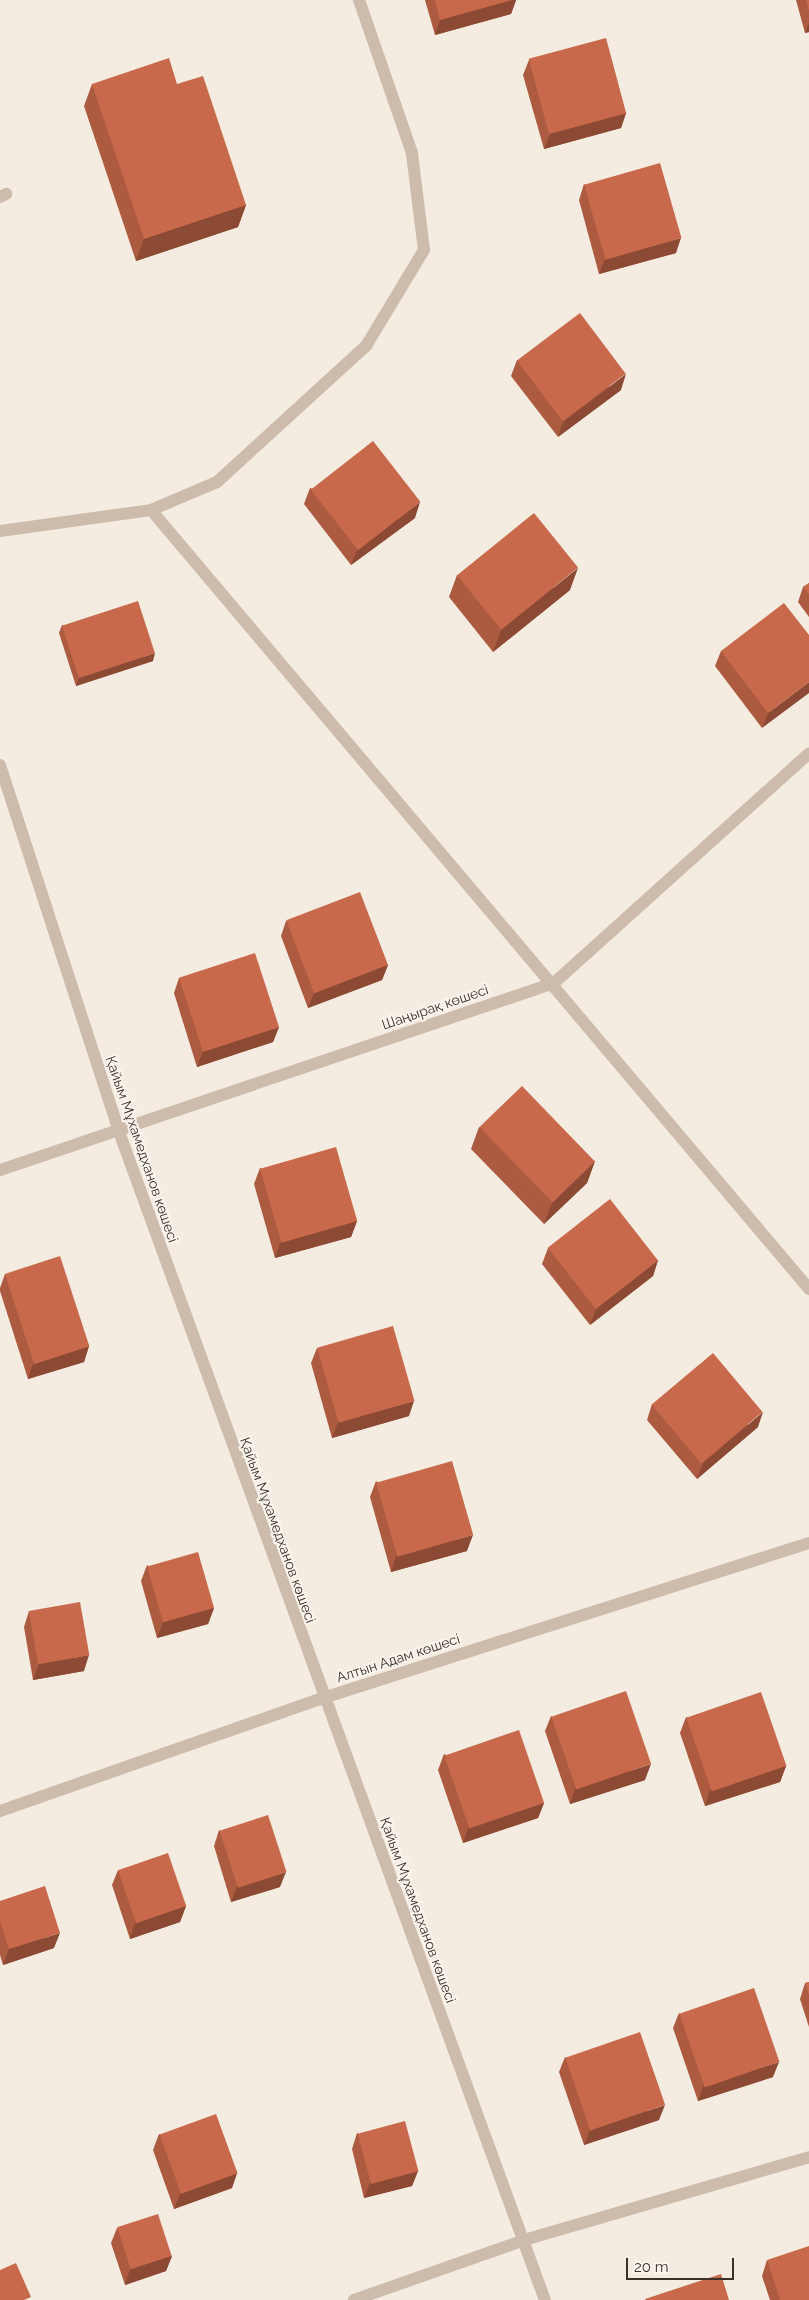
<!DOCTYPE html>
<meta charset="utf-8">
<style>
body{margin:0}
#map{position:relative;width:809px;height:2300px;overflow:hidden;background:#f4ebe1;font-family:Raleway,sans-serif}
div>[style]{position:absolute}
[style*='--x']{left:calc(var(--x)*1px);top:calc(var(--y)*1px);width:calc(var(--w)*1px);rotate:calc(var(--a)*1deg)}
.service>*{height:12px;margin:-6px;padding:0 6px;transform-origin:6px;border-radius:6px;background:#cdbbac}
.minor>*{height:12px;margin:-6px;padding:0 6px;transform-origin:6px;border-radius:6px;background:#cdbbac}
.tertiary>*{height:12px;margin:-6px;padding:0 6px;transform-origin:6px;border-radius:6px;background:#cdbbac}
.wall>*{inset:0;background:#ac5a40}
.shaded-wall>*{inset:0;background:#8c4a34}
.building>*{inset:0;background:#c8694b;transform-origin:0 0}
span{translate:-50% -50%;white-space:nowrap;text-align:center;line-height:1.15;-webkit-text-stroke:4px #fbf5ee;paint-order:stroke}
.street-label{font-size:14px;color:#3b302b}
.scale{position:absolute;left:626px;top:2258px;width:108px;height:22px;box-sizing:border-box;border:2px solid #3b302b;border-top:0;padding-left:6px;font-size:15px;line-height:18px;white-space:nowrap;color:#3b302b;-webkit-text-stroke:4px #fbf5ee;paint-order:stroke}
</style>
<div id="map">
<div class="service">
<i style="--x:0;--y:197;--w:7;--a:-27"></i>
</div>
<div class="minor">
<i style="--x:151;--y:510;--w:1020;--a:49.81"></i>
<i style="--x:0;--y:531;--w:152;--a:-7.9"></i>
<i style="--x:151;--y:510;--w:72;--a:-23"></i>
<i style="--x:217;--y:482;--w:202;--a:-42.4"></i>
<i style="--x:366;--y:346;--w:112;--a:-58.9"></i>
<i style="--x:424;--y:250;--w:98;--a:-97.1"></i>
<i style="--x:412;--y:153;--w:162;--a:-109.1"></i>
<i style="--x:0;--y:1170;--w:585;--a:-18.65"></i>
<i style="--x:554;--y:983;--w:343;--a:-42"></i>
<i style="--x:0;--y:1811;--w:342;--a:-19.3"></i>
<i style="--x:323;--y:1698;--w:510;--a:-17.69"></i>
<i style="--x:354;--y:2300;--w:180;--a:-19.4"></i>
<i style="--x:524;--y:2240;--w:297;--a:-16.2"></i>
</div>
<div class="tertiary">
<i style="--x:0;--y:765;--w:383;--a:72"></i>
<i style="--x:118;--y:1129;--w:1246;--a:69.97"></i>
</div>
<div class="wall">
<i style="clip-path:polygon(425px 0,516px 0,511px 14px,435px 35px)"></i>
<i style="clip-path:polygon(796px 0,809px 0,809px 32px,805px 33px)"></i>
<i style="clip-path:polygon(529px 60px,626px 113px,621px 128px,544px 149px,523px 75px)"></i>
<i style="clip-path:polygon(92px 84px,177px 84px,246px 205px,238px 227px,136px 261px,84px 106px)"></i>
<i style="clip-path:polygon(584px 184px,676px 253px,599px 274px,579px 200px)"></i>
<i style="clip-path:polygon(517px 360px,621px 390px,558px 437px,511px 376px)"></i>
<i style="clip-path:polygon(310px 488px,415px 518px,351px 565px,304px 504px)"></i>
<i style="clip-path:polygon(457px 575px,570px 590px,493px 652px,449px 597px)"></i>
<i style="clip-path:polygon(809px 583px,809px 617px,798px 602px,803px 587px)"></i>
<i style="clip-path:polygon(62px 625px,153px 661px,76px 686px,59px 633px)"></i>
<i style="clip-path:polygon(809px 635px,762px 728px,715px 666px,721px 651px)"></i>
<i style="clip-path:polygon(286px 921px,388px 965px,382px 980px,308px 1008px,281px 936px)"></i>
<i style="clip-path:polygon(179px 978px,279px 1027px,273px 1042px,197px 1067px,174px 993px)"></i>
<i style="clip-path:polygon(479px 1127px,595px 1161px,587px 1183px,544px 1224px,471px 1149px)"></i>
<i style="clip-path:polygon(260px 1168px,357px 1221px,351px 1237px,275px 1258px,254px 1184px)"></i>
<i style="clip-path:polygon(548px 1248px,658px 1260px,653px 1276px,590px 1325px,542px 1264px)"></i>
<i style="clip-path:polygon(5px 1274px,89px 1346px,84px 1362px,28px 1379px,0 1291px,0 1288px)"></i>
<i style="clip-path:polygon(317px 1348px,409px 1416px,332px 1438px,311px 1363px)"></i>
<i style="clip-path:polygon(652px 1404px,758px 1427px,697px 1479px,647px 1420px)"></i>
<i style="clip-path:polygon(376px 1481px,467px 1551px,391px 1572px,370px 1497px)"></i>
<i style="clip-path:polygon(147px 1565px,214px 1608px,208px 1624px,157px 1638px,141px 1581px)"></i>
<i style="clip-path:polygon(29px 1611px,84px 1671px,33px 1680px,24px 1627px)"></i>
<i style="clip-path:polygon(551px 1716px,645px 1780px,570px 1804px,545px 1731px)"></i>
<i style="clip-path:polygon(686px 1717px,786px 1766px,780px 1782px,705px 1806px,680px 1733px)"></i>
<i style="clip-path:polygon(444px 1754px,544px 1803px,538px 1818px,463px 1843px,438px 1770px)"></i>
<i style="clip-path:polygon(219px 1830px,280px 1887px,231px 1902px,214px 1846px)"></i>
<i style="clip-path:polygon(118px 1870px,186px 1906px,180px 1922px,130px 1939px,112px 1885px)"></i>
<i style="clip-path:polygon(0 1901px,54px 1948px,3px 1965px,0 1955px)"></i>
<i style="clip-path:polygon(809px 1982px,809px 2027px,800px 1999px,805px 1983px)"></i>
<i style="clip-path:polygon(679px 2013px,773px 2077px,698px 2101px,673px 2028px)"></i>
<i style="clip-path:polygon(565px 2057px,659px 2120px,584px 2145px,559px 2072px)"></i>
<i style="clip-path:polygon(357px 2133px,418px 2171px,412px 2186px,364px 2198px,352px 2149px)"></i>
<i style="clip-path:polygon(159px 2134px,237px 2173px,232px 2188px,174px 2209px,153px 2150px)"></i>
<i style="clip-path:polygon(117px 2228px,172px 2256px,166px 2271px,125px 2285px,111px 2243px)"></i>
<i style="clip-path:polygon(767px 2260px,809px 2300px,770px 2300px,762px 2276px)"></i>
</div>
<div class="shaded-wall">
<i style="clip-path:polygon(512px 0,516px 0,511px 14px,435px 35px,440px 20px)"></i>
<i style="clip-path:polygon(809px 23px,809px 32px,805px 33px)"></i>
<i style="clip-path:polygon(626px 113px,621px 128px,544px 149px,550px 134px)"></i>
<i style="clip-path:polygon(246px 205px,238px 227px,136px 261px,144px 239px)"></i>
<i style="clip-path:polygon(681px 238px,676px 253px,599px 274px,605px 259px)"></i>
<i style="clip-path:polygon(626px 374px,621px 390px,558px 437px,563px 422px)"></i>
<i style="clip-path:polygon(420px 502px,415px 518px,351px 565px,357px 550px)"></i>
<i style="clip-path:polygon(578px 568px,570px 590px,493px 652px,501px 630px)"></i>
<i style="clip-path:polygon(155px 653px,153px 661px,76px 686px,79px 678px)"></i>
<i style="clip-path:polygon(809px 682px,809px 693px,762px 728px,768px 713px)"></i>
<i style="clip-path:polygon(388px 965px,382px 980px,308px 1008px,314px 993px)"></i>
<i style="clip-path:polygon(279px 1027px,273px 1042px,197px 1067px,203px 1051px)"></i>
<i style="clip-path:polygon(595px 1161px,587px 1183px,544px 1224px,552px 1203px)"></i>
<i style="clip-path:polygon(357px 1221px,351px 1237px,275px 1258px,280px 1243px)"></i>
<i style="clip-path:polygon(658px 1260px,653px 1276px,590px 1325px,596px 1309px)"></i>
<i style="clip-path:polygon(89px 1346px,84px 1362px,28px 1379px,33px 1364px)"></i>
<i style="clip-path:polygon(414px 1401px,409px 1416px,332px 1438px,338px 1422px)"></i>
<i style="clip-path:polygon(763px 1412px,758px 1427px,697px 1479px,703px 1463px)"></i>
<i style="clip-path:polygon(473px 1535px,467px 1551px,391px 1572px,396px 1556px)"></i>
<i style="clip-path:polygon(214px 1608px,208px 1624px,157px 1638px,163px 1622px)"></i>
<i style="clip-path:polygon(89px 1655px,84px 1671px,33px 1680px,39px 1664px)"></i>
<i style="clip-path:polygon(651px 1764px,645px 1780px,570px 1804px,575px 1789px)"></i>
<i style="clip-path:polygon(786px 1766px,780px 1782px,705px 1806px,710px 1790px)"></i>
<i style="clip-path:polygon(544px 1803px,538px 1818px,463px 1843px,468px 1828px)"></i>
<i style="clip-path:polygon(286px 1872px,280px 1887px,231px 1902px,237px 1887px)"></i>
<i style="clip-path:polygon(186px 1906px,180px 1922px,130px 1939px,135px 1923px)"></i>
<i style="clip-path:polygon(60px 1933px,54px 1948px,3px 1965px,9px 1949px)"></i>
<i style="clip-path:polygon(779px 2062px,773px 2077px,698px 2101px,703px 2086px)"></i>
<i style="clip-path:polygon(665px 2105px,659px 2120px,584px 2145px,590px 2130px)"></i>
<i style="clip-path:polygon(418px 2171px,412px 2186px,364px 2198px,370px 2183px)"></i>
<i style="clip-path:polygon(237px 2173px,232px 2188px,174px 2209px,180px 2194px)"></i>
<i style="clip-path:polygon(172px 2256px,166px 2271px,125px 2285px,130px 2269px)"></i>
</div>
<div class="building">
<i style="clip-path:polygon(435px 0,512px 0,440px 20px)"></i>
<i style="clip-path:polygon(806px 0,809px 0,809px 11px)"></i>
<i style="left:606px;top:38px;width:78px;height:80px;rotate:75deg"></i>
<i style="clip-path:polygon(169px 58px,177px 84px,203px 76px,246px 205px,144px 239px,92px 84px)"></i>
<i style="left:660px;top:163px;width:78px;height:79px;rotate:74deg"></i>
<i style="left:580px;top:313px;width:76px;height:79px;rotate:53deg"></i>
<i style="left:373px;top:441px;width:77px;height:79px;rotate:52deg"></i>
<i style="left:534px;top:513px;width:70px;height:99px;rotate:51deg"></i>
<i style="clip-path:polygon(809px 583px,809px 594px,803px 587px)"></i>
<i style="left:138px;top:601px;width:55px;height:80px;rotate:72deg"></i>
<i style="clip-path:polygon(784px 603px,809px 635px,809px 682px,768px 713px,721px 651px)"></i>
<i style="left:360px;top:892px;width:78px;height:79px;rotate:69deg"></i>
<i style="left:255px;top:953px;width:78px;height:80px;rotate:72deg"></i>
<i style="left:522px;top:1086px;width:105px;height:59px;rotate:46deg"></i>
<i style="left:336px;top:1147px;width:77px;height:79px;rotate:74deg"></i>
<i style="left:610px;top:1199px;width:78px;height:79px;rotate:52deg"></i>
<i style="left:60px;top:1256px;width:95px;height:58px;rotate:72deg"></i>
<i style="left:393px;top:1326px;width:78px;height:79px;rotate:74deg"></i>
<i style="left:713px;top:1353px;width:77px;height:80px;rotate:50deg"></i>
<i style="left:452px;top:1461px;width:77px;height:79px;rotate:74deg"></i>
<i style="left:198px;top:1552px;width:58px;height:53px;rotate:74deg"></i>
<i style="left:80px;top:1602px;width:54px;height:52px;rotate:80deg"></i>
<i style="left:626px;top:1691px;width:77px;height:79px;rotate:71deg"></i>
<i style="left:761px;top:1692px;width:78px;height:79px;rotate:71deg"></i>
<i style="left:519px;top:1730px;width:77px;height:79px;rotate:71deg"></i>
<i style="left:268px;top:1815px;width:60px;height:51px;rotate:72deg"></i>
<i style="left:168px;top:1853px;width:56px;height:53px;rotate:71deg"></i>
<i style="clip-path:polygon(45px 1886px,60px 1933px,9px 1949px,0 1922px,0 1901px)"></i>
<i style="clip-path:polygon(809px 1982px,809px 1995px,805px 1983px)"></i>
<i style="left:754px;top:1988px;width:78px;height:79px;rotate:71deg"></i>
<i style="left:640px;top:2032px;width:77px;height:79px;rotate:71deg"></i>
<i style="left:216px;top:2114px;width:63px;height:60px;rotate:70deg"></i>
<i style="left:405px;top:2121px;width:52px;height:49px;rotate:75deg"></i>
<i style="left:158px;top:2214px;width:44px;height:43px;rotate:72deg"></i>
<i style="clip-path:polygon(809px 2246px,809px 2300px,780px 2300px,767px 2260px)"></i>
<i style="clip-path:polygon(16px 2263px,31px 2297px,24px 2300px,0 2300px,0 2270px)"></i>
<i style="clip-path:polygon(721px 2274px,729px 2300px,646px 2300px,645px 2299px)"></i>
</div>
<div class="street-label">
<span style="left:435px;top:1007px;rotate:-19deg">Шаңырақ көшесі</span>
<span style="left:142px;top:1149px;rotate:71deg">Қайым Мұхамедханов көшесі</span>
<span style="left:278px;top:1530px;rotate:70deg">Қайым Мұхамедханов көшесі</span>
<span style="left:398px;top:1658px;rotate:-18deg">Алтын Адам көшесі</span>
<span style="left:418px;top:1910px;rotate:70deg">Қайым Мұхамедханов көшесі</span>
</div>
<div class="scale">20 m</div>
</div>
